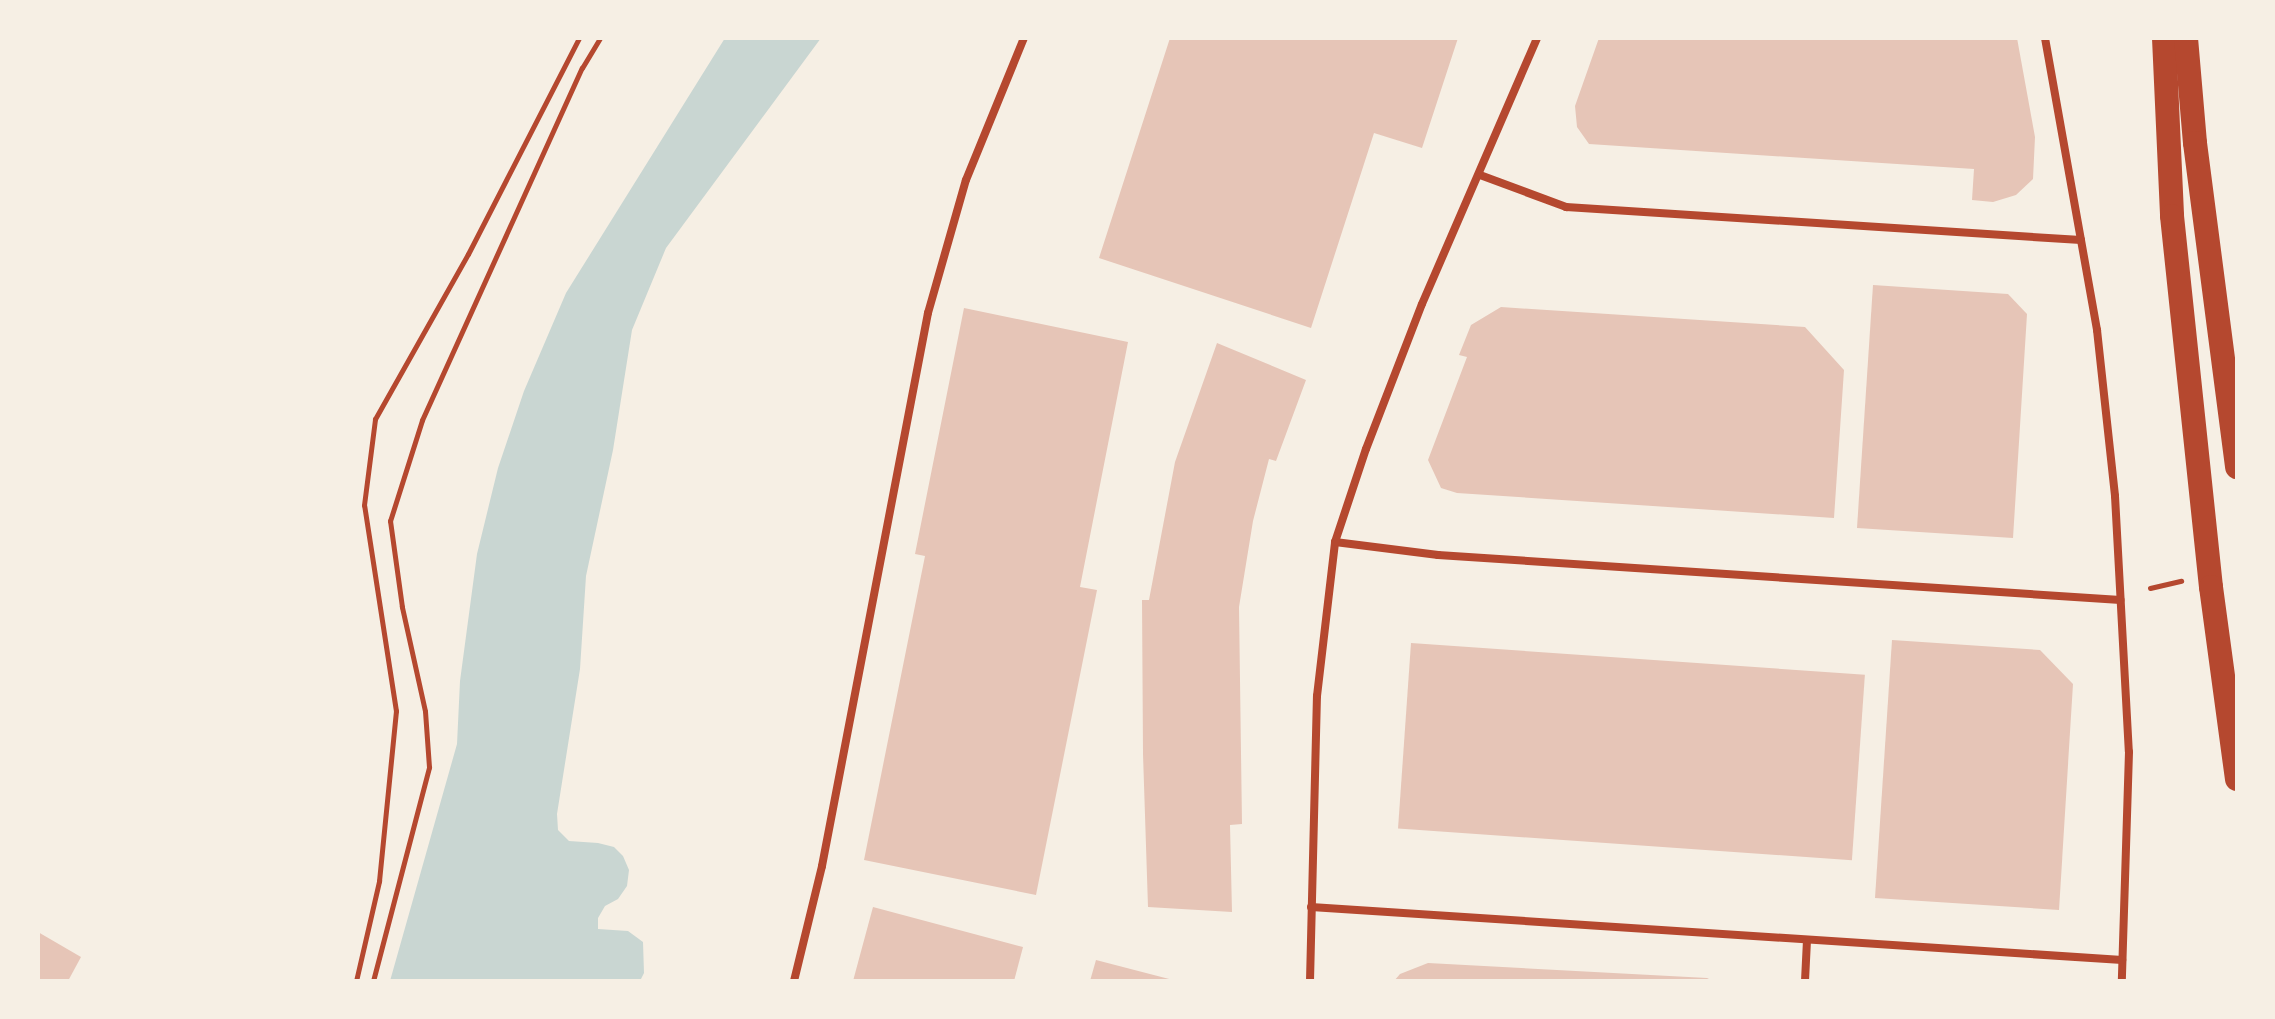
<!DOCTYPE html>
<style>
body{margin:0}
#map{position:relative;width:2275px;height:1019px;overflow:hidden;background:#f6efe4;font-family:"Archivo Narrow",sans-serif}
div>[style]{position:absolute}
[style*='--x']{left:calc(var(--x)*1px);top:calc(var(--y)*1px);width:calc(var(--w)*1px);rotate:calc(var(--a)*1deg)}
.water>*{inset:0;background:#c9d6d2}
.building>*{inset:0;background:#e6c5b7;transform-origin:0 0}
.path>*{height:5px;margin:-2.5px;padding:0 2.5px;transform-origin:2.5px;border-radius:2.5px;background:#b5482f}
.minor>*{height:8px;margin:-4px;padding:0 4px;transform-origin:4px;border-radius:4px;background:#b5482f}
.motorway>*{height:24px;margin:-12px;padding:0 12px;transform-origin:12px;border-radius:12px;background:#b5482f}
span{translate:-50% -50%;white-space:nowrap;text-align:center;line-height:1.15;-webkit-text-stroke:7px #f6efe4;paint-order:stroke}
.frame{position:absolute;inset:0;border:40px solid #f6efe4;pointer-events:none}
</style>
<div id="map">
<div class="water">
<i style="clip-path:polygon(725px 38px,821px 38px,666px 248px,632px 330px,613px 450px,586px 576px,580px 669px,557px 814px,558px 830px,569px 841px,598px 843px,614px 847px,623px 856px,629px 870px,627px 886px,618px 899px,605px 906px,598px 918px,598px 929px,628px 931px,643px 942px,644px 973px,640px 981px,390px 981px,457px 744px,460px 681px,477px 554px,498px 468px,524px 391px,566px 293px)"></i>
</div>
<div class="building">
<i style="clip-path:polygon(1170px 38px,1458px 38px,1422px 148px,1374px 133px,1311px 328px,1099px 258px)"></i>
<i style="clip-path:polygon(1599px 38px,2017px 38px,2035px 137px,2033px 179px,2016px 195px,1993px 202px,1972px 200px,1974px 169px,1589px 144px,1577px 127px,1575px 106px)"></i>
<i style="clip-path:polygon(1873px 285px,2008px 294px,2027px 314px,2013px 538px,1857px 528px)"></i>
<i style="clip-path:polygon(1501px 307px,1805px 327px,1844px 370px,1834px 518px,1457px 493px,1441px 488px,1428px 460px,1467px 357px,1459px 355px,1471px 325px)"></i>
<i style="clip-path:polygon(964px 308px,1128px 342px,1080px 587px,1097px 590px,1036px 895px,864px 860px,925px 556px,915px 554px)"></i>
<i style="clip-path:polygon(1217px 343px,1306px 380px,1276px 461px,1269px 459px,1253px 521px,1239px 607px,1242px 824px,1230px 825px,1232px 912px,1148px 907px,1143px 754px,1142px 600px,1149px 600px,1175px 462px)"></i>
<i style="clip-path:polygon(1892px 640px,2040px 650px,2073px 684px,2059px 910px,1875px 898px)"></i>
<i style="left:1411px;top:643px;width:455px;height:186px;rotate:4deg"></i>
<i style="clip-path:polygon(873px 907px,1023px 947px,1014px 981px,853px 981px)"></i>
<i style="clip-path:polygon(38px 932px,81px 957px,68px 981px,38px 981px)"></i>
<i style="clip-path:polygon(1096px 960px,1173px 980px,1173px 981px,1090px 981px)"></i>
<i style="clip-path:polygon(1428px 963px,1707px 978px,1713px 981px,1394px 981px,1400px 974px)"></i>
</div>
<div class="path">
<i style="--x:2150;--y:588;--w:32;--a:-13"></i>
<i style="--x:356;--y:981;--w:103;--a:-77"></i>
<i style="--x:379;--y:881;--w:171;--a:-84.3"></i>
<i style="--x:396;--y:711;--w:208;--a:-98.8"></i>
<i style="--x:364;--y:505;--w:87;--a:-82.7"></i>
<i style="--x:375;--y:419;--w:189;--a:-60.6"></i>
<i style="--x:468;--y:254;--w:243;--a:-62.8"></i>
<i style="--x:373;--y:981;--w:221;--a:-75.3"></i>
<i style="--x:429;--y:767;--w:56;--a:-94.1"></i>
<i style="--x:425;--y:711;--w:107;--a:-102.5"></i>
<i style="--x:402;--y:607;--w:87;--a:-97.9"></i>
<i style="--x:390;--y:521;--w:106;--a:-72.4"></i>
<i style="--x:422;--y:420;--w:387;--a:-65.6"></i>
<i style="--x:582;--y:68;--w:35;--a:-59"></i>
</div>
<div class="minor">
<i style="--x:2045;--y:38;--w:297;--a:79.9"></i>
<i style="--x:2097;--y:330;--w:167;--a:83.8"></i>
<i style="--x:2115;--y:496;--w:256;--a:86.9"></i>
<i style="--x:2129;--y:752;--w:229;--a:91.8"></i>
<i style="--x:1480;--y:175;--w:92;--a:20.4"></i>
<i style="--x:1566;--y:207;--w:516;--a:3.67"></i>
<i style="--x:1335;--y:542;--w:104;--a:7.2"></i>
<i style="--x:1438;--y:555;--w:684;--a:3.77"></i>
<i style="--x:1311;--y:907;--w:813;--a:3.74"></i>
<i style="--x:794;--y:981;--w:118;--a:-76.3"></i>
<i style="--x:822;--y:866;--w:563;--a:-79.15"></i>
<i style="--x:928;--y:313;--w:138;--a:-74.1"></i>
<i style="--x:966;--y:180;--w:153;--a:-67.8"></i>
<i style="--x:1310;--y:981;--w:285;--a:-88.6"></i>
<i style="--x:1317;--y:696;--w:155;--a:-83.3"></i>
<i style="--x:1335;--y:542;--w:98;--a:-71.6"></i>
<i style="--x:1366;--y:449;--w:155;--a:-68.9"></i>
<i style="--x:1422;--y:304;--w:290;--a:-66.6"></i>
<i style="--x:1805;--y:981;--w:41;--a:-87.2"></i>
</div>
<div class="motorway">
<i style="--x:2164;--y:38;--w:178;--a:87.4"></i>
<i style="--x:2172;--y:216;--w:373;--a:84"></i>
<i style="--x:2211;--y:587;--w:194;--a:82.3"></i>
<i style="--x:2186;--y:38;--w:105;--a:85.1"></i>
<i style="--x:2195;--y:143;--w:327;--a:82.6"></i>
</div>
<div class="frame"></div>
</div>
